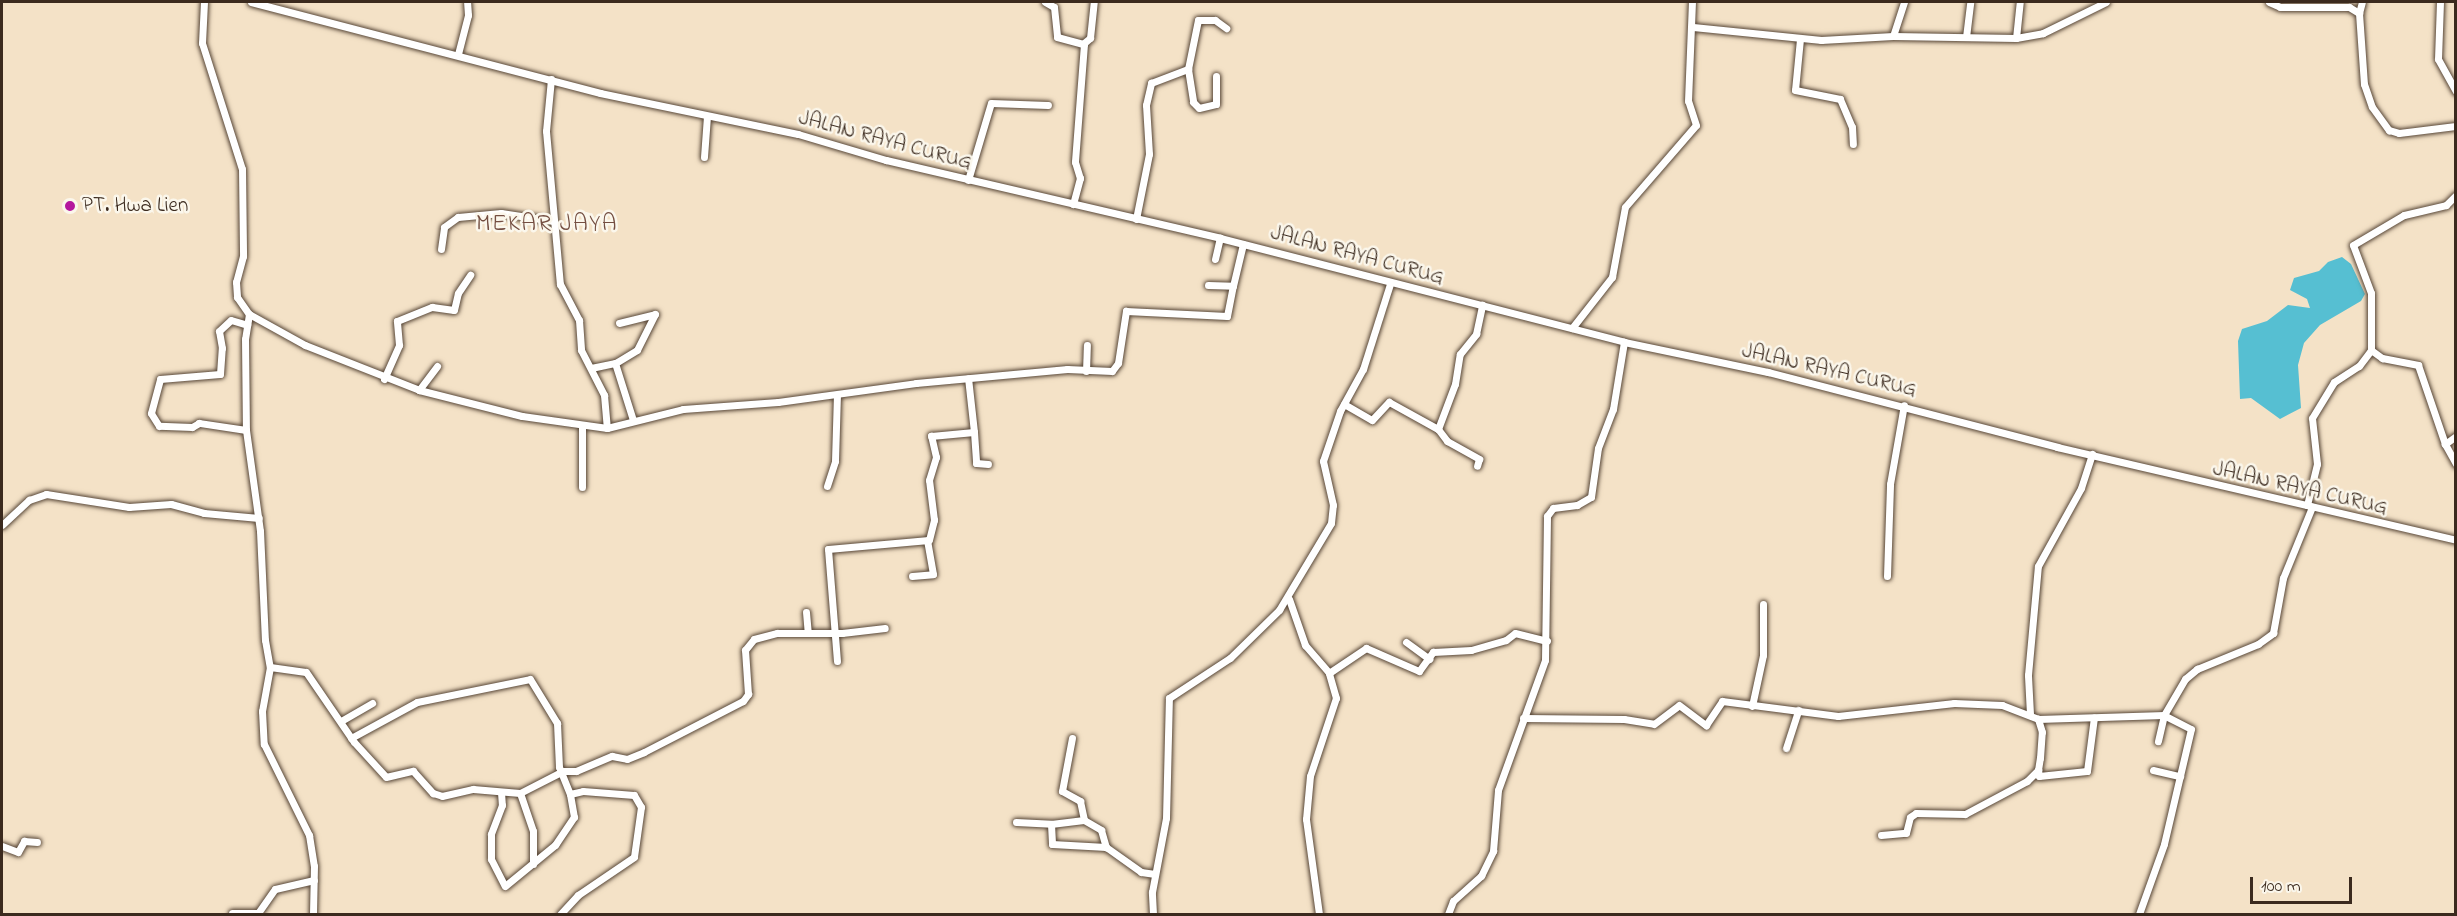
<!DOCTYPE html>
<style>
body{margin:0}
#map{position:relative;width:2457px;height:916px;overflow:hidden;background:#f4e2c7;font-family:"Indie Flower",sans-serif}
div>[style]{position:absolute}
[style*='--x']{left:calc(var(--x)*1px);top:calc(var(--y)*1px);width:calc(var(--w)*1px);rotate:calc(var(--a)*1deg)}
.water>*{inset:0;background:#56bfd2}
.roads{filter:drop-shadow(0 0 2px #574637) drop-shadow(0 0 2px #574637)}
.minor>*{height:7px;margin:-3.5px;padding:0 3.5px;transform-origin:3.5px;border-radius:3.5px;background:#fff}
.dots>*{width:16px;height:16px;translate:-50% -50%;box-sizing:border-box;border:3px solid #fbf7ec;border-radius:50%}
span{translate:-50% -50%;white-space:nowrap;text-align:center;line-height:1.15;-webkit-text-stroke:5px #fbf7ec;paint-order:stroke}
.street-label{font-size:21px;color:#3b2a1e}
.poi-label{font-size:21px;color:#3b2a1e}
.left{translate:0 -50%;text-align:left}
.quarter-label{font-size:24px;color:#744e41;letter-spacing:1.5px}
.frame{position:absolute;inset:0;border:3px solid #3b2a1e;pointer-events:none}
.scale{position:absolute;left:2250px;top:877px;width:102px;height:27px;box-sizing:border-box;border:3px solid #3b2a1e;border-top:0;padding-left:8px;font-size:18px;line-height:21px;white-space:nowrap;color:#3b2a1e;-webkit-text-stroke:4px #fbf7ec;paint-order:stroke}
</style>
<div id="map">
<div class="water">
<i style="clip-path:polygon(2342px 257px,2351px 264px,2365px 294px,2361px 301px,2320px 325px,2304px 343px,2298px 365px,2301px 408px,2280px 419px,2251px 398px,2240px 399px,2238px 341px,2242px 329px,2267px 321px,2288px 305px,2310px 308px,2307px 299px,2290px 290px,2294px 278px,2319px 271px,2328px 262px)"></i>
</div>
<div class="roads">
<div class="minor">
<i style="--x:204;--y:2;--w:41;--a:92.8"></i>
<i style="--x:202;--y:43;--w:132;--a:72.4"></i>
<i style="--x:242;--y:169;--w:87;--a:89.3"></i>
<i style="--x:243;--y:256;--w:27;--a:105"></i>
<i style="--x:236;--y:282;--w:15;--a:86"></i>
<i style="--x:237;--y:297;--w:21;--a:55"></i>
<i style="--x:249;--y:314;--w:64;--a:29"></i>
<i style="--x:305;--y:345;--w:123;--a:21.5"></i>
<i style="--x:419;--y:390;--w:106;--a:14.2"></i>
<i style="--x:522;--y:416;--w:86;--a:8"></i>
<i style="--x:607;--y:428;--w:78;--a:-14"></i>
<i style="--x:683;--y:409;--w:95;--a:-4.2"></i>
<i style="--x:778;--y:402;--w:139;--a:-7.8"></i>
<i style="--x:916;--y:383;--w:152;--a:-5.3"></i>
<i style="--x:1067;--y:369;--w:45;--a:2.5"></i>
<i style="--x:1112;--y:371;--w:10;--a:-53"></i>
<i style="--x:1118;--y:363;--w:53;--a:-81.3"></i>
<i style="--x:1126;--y:311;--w:101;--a:2.8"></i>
<i style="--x:1227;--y:316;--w:31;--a:-79"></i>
<i style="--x:251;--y:2;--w:361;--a:14.6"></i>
<i style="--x:600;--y:93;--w:202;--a:11.7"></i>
<i style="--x:798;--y:134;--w:92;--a:16.5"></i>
<i style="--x:886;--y:160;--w:343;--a:13.1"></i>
<i style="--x:1220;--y:238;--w:417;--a:14.4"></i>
<i style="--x:1624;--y:342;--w:147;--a:11.8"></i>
<i style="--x:1768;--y:372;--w:299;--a:14.5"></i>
<i style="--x:2057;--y:447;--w:410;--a:13.1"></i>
<i style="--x:1045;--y:2;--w:10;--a:29"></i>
<i style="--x:1054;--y:7;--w:30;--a:84"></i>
<i style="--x:1057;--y:37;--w:28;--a:15"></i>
<i style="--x:1084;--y:44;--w:118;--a:94.4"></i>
<i style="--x:1075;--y:162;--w:17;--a:73"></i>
<i style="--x:1080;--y:178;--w:27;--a:105"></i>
<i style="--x:2269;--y:2;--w:12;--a:24"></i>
<i style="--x:2280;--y:7;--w:69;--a:0"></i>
<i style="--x:2349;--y:7;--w:12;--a:31"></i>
<i style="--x:2359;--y:13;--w:71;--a:86"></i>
<i style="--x:2364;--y:84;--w:24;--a:71"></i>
<i style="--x:2372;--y:107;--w:29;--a:54"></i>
<i style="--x:2389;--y:130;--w:10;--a:17"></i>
<i style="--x:2399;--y:133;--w:57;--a:-7"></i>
<i style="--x:2440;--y:2;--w:57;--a:92"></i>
<i style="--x:2438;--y:59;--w:37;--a:61"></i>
<i style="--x:2359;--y:13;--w:11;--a:-75"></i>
<i style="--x:1693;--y:27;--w:129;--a:5.8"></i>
<i style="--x:1821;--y:40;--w:72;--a:-3.2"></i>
<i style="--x:1893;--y:36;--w:123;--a:0.9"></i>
<i style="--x:2016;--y:38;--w:27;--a:-10"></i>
<i style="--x:2043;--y:33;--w:70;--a:-26.2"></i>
<i style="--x:1893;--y:36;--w:36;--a:-72"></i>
<i style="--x:1966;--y:37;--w:35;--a:-83"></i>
<i style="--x:2016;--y:38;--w:36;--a:-84"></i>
<i style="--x:1800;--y:39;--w:51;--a:95.6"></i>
<i style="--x:1795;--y:90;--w:46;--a:11.3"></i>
<i style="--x:1840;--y:99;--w:30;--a:67"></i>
<i style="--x:1852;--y:127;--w:17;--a:87"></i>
<i style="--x:1084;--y:43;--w:8;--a:-40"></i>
<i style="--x:1090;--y:38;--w:36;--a:-84"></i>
<i style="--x:458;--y:54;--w:40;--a:-75.6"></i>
<i style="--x:468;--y:15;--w:13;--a:-94"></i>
<i style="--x:1188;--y:69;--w:33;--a:81"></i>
<i style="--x:1193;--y:102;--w:8;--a:45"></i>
<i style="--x:1199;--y:108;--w:17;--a:-13"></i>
<i style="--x:1216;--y:104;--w:28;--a:-90"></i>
<i style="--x:551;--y:79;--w:52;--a:95.5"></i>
<i style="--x:546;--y:131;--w:154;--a:84.8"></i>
<i style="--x:560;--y:284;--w:41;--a:62.2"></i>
<i style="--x:579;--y:320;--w:30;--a:86"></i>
<i style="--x:581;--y:350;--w:51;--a:62.9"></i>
<i style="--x:604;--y:395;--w:33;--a:85"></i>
<i style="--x:704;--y:157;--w:41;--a:-85.8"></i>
<i style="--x:968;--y:180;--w:80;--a:-73.4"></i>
<i style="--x:991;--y:103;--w:57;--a:2"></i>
<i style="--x:1136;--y:219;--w:66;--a:-78.7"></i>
<i style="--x:1149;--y:154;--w:49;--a:-93.5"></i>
<i style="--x:1146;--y:105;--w:23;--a:-77"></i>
<i style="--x:1151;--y:83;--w:40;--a:-21"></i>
<i style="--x:1188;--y:69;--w:50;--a:-78.5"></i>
<i style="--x:1198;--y:20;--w:17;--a:0"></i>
<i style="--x:1215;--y:20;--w:14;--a:36"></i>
<i style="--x:441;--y:249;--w:22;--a:-82"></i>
<i style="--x:444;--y:227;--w:17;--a:-36"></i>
<i style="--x:458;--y:217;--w:43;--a:-5.3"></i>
<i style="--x:501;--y:213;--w:53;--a:8.7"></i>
<i style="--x:1215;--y:259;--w:22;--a:-77"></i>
<i style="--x:1208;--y:285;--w:25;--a:2"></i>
<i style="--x:1233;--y:286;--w:43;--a:-76.6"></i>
<i style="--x:249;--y:314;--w:25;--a:99"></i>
<i style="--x:245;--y:339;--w:91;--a:89.4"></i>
<i style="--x:246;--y:430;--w:102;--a:82.1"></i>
<i style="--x:260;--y:531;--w:109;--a:87.4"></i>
<i style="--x:265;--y:640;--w:27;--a:80"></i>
<i style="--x:270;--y:667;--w:45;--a:100.3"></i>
<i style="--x:262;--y:711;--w:33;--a:87"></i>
<i style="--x:264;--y:744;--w:102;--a:63.7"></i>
<i style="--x:309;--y:835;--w:31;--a:81"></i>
<i style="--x:314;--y:866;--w:48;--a:91.2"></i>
<i style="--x:619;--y:323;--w:37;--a:-14"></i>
<i style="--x:655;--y:314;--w:40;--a:116.6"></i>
<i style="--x:637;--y:350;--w:26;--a:149"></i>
<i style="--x:615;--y:363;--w:60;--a:72.5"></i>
<i style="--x:1572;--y:328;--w:65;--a:-51.9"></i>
<i style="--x:1612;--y:277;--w:71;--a:-79.5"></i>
<i style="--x:1625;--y:207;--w:108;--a:-49.1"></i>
<i style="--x:1696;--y:125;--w:25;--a:-108"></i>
<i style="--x:1688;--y:101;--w:99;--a:-87.7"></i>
<i style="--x:2371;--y:350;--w:14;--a:36"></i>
<i style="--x:2382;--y:358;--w:37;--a:11"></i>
<i style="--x:2418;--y:365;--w:83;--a:71.1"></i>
<i style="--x:591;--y:368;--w:25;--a:-12"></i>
<i style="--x:1086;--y:371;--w:26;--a:-88"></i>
<i style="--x:384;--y:379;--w:37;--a:-66"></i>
<i style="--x:399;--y:345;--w:24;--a:-95"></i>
<i style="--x:397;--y:321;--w:38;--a:-22"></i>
<i style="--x:432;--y:307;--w:22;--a:8"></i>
<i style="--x:454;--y:310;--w:17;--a:-77"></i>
<i style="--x:458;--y:293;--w:22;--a:-56"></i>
<i style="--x:419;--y:390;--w:30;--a:-53"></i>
<i style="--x:1344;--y:404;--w:32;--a:30"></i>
<i style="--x:1372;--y:420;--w:25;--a:-47"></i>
<i style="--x:1389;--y:402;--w:56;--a:28.9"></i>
<i style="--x:1438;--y:429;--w:48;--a:-69.3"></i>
<i style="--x:1455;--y:384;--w:30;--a:-81"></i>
<i style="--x:1460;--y:354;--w:26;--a:-51"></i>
<i style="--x:1476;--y:334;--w:30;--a:-78"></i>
<i style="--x:1438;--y:429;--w:15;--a:53"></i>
<i style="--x:1447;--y:441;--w:37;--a:29"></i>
<i style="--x:1479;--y:459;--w:7;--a:106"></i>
<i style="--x:246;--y:430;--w:48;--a:-171.5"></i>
<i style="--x:199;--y:423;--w:8;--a:150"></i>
<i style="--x:192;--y:427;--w:33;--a:-178"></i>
<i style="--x:159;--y:426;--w:15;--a:-122"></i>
<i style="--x:151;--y:413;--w:35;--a:-75"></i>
<i style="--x:160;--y:379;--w:60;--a:-4.8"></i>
<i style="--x:220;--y:374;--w:26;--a:-86"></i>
<i style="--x:222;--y:348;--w:17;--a:-100"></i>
<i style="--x:219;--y:331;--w:16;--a:-43"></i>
<i style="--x:231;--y:320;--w:17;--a:17"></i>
<i style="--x:974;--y:432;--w:31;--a:86"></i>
<i style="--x:976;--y:463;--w:12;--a:5"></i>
<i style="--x:2456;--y:436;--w:14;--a:144"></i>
<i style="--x:2445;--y:444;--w:23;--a:61"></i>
<i style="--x:827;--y:486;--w:26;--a:-72"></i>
<i style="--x:835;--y:461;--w:66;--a:-88.3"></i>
<i style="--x:582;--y:487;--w:60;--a:-90"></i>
<i style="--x:2307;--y:505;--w:42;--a:-76.3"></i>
<i style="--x:2317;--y:464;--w:46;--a:-96.2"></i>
<i style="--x:2312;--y:418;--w:42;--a:-58.6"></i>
<i style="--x:2334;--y:382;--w:30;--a:-33"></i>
<i style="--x:2359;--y:366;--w:20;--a:-53"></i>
<i style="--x:2371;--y:350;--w:57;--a:-90"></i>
<i style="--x:2371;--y:293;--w:51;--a:-110.6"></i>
<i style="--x:2353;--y:245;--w:59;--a:-30.5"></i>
<i style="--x:2404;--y:215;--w:43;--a:-13.4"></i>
<i style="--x:2446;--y:205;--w:14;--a:-45"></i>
<i style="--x:2;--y:525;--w:37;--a:-43"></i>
<i style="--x:29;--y:500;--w:18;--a:-19"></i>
<i style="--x:46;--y:494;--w:84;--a:8.9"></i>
<i style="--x:129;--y:507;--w:42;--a:-4.1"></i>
<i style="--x:171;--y:504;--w:34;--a:15"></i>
<i style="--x:204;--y:513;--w:55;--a:5.2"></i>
<i style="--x:912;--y:576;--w:21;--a:-5"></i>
<i style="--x:933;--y:574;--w:34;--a:-100"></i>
<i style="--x:1887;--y:576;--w:92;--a:-88.1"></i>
<i style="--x:1890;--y:484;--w:80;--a:-80"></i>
<i style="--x:1289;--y:599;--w:49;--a:70.8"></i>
<i style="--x:1305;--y:645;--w:37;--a:49"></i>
<i style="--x:1329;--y:673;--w:45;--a:-34"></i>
<i style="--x:1366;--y:648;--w:58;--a:23.5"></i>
<i style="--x:1419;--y:671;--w:24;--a:-54"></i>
<i style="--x:1433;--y:652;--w:38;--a:-3"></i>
<i style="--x:1471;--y:650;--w:36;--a:-16"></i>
<i style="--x:1506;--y:640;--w:11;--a:-38"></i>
<i style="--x:1515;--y:633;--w:33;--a:14"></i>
<i style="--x:806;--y:612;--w:21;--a:85"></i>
<i style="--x:1406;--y:642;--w:29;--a:36"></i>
<i style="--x:837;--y:661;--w:112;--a:-94.6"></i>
<i style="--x:828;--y:549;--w:101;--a:-5.1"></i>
<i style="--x:929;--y:540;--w:21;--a:-76"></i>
<i style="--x:934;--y:520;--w:40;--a:-97.1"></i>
<i style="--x:929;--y:480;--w:24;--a:-73"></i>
<i style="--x:936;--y:457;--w:22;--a:-103"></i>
<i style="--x:931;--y:436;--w:43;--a:-5.3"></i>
<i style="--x:974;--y:432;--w:54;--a:-96.3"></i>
<i style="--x:270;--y:667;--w:36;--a:8"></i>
<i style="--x:306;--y:672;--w:85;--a:55.6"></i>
<i style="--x:354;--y:742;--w:47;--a:47.6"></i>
<i style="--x:386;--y:777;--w:28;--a:-13"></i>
<i style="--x:413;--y:771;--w:30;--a:48"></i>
<i style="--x:433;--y:793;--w:9;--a:18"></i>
<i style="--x:442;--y:796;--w:32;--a:-13"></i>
<i style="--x:473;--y:789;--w:47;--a:4.9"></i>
<i style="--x:520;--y:793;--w:48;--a:-27.1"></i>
<i style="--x:563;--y:771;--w:13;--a:0"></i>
<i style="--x:576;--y:771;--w:39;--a:-23"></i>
<i style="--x:612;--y:756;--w:15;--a:11"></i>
<i style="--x:627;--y:759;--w:18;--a:-22"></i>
<i style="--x:644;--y:752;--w:111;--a:-27.3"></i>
<i style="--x:743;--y:701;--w:9;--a:-54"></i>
<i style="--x:748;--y:694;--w:44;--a:-93.9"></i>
<i style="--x:745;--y:650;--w:14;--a:-51"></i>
<i style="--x:754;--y:639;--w:24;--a:-15"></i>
<i style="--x:777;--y:633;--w:65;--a:0"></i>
<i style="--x:842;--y:633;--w:43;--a:-6.6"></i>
<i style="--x:1752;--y:706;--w:52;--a:-77.8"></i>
<i style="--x:1763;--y:655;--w:51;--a:-90"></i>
<i style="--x:2030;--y:714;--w:39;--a:-93"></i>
<i style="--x:2028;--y:675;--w:109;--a:-84.8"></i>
<i style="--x:2038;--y:566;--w:89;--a:-61.1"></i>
<i style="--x:2081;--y:488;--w:36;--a:-72"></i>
<i style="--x:1523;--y:718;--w:101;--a:0.6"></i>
<i style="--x:1624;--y:719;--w:30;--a:9"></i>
<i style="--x:1654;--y:724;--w:31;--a:-37"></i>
<i style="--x:1679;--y:705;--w:34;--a:37"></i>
<i style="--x:1706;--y:725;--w:29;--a:-56"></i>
<i style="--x:1722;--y:701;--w:117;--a:7.4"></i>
<i style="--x:1838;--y:716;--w:117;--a:-6.4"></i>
<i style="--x:1954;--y:703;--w:48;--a:2.4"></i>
<i style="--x:2002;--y:705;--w:39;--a:21"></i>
<i style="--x:2038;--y:719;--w:126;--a:-1.8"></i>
<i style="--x:2164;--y:715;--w:42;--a:-59.7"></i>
<i style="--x:2185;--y:679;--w:16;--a:-40"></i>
<i style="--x:2197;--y:669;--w:66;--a:-22.3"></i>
<i style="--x:2258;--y:644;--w:19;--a:-36"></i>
<i style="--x:2273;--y:633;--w:56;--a:-79.7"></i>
<i style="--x:2283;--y:578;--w:77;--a:-67.8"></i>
<i style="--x:341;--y:721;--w:36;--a:-30"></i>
<i style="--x:351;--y:738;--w:75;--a:-28.6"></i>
<i style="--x:417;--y:702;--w:115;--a:-11.5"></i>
<i style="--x:530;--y:679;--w:52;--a:58.5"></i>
<i style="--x:557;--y:723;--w:44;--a:87.4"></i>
<i style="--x:559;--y:767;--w:29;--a:68"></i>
<i style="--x:570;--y:794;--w:13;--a:-13"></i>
<i style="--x:583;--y:791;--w:51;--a:4.5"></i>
<i style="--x:634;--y:795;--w:14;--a:60"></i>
<i style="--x:641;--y:807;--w:50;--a:98"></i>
<i style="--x:634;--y:857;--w:68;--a:145.8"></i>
<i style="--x:578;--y:895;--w:26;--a:133"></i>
<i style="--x:1072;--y:738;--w:54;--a:100.7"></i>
<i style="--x:1062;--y:791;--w:21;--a:29"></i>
<i style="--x:1080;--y:801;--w:19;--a:78"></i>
<i style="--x:1786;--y:748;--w:40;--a:-72"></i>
<i style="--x:2038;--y:770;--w:6;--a:81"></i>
<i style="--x:2039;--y:776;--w:48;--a:-5.9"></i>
<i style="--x:2087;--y:771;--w:54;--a:-82.6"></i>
<i style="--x:2153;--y:770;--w:28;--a:13"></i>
<i style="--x:501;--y:792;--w:13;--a:86"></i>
<i style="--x:502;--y:805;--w:31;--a:111"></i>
<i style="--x:491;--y:834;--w:25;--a:90"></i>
<i style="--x:491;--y:859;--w:30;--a:63"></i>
<i style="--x:505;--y:886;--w:65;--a:-39.4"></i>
<i style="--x:555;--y:845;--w:34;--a:-56"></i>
<i style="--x:574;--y:817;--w:23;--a:-100"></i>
<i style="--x:520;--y:793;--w:40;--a:71.1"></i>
<i style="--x:533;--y:831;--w:33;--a:90"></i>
<i style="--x:1016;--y:822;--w:35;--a:3"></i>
<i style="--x:1051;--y:824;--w:33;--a:-7"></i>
<i style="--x:1084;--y:820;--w:20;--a:30"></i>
<i style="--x:1101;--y:830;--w:18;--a:74"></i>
<i style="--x:1051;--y:824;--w:20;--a:87"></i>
<i style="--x:1052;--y:844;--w:54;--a:3.2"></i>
<i style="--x:1106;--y:847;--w:43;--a:35.5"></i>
<i style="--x:1141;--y:872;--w:14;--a:8"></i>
<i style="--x:1881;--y:835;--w:25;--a:-5"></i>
<i style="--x:1906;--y:833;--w:16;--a:-76"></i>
<i style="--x:1910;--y:817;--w:7;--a:-34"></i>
<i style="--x:1916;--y:813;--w:49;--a:1.2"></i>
<i style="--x:1965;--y:814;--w:70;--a:-28"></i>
<i style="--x:2027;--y:781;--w:16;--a:-45"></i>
<i style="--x:2038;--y:770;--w:12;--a:-81"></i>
<i style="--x:2040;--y:758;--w:26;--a:-86"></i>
<i style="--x:2042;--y:732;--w:14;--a:-107"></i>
<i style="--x:2;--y:846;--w:17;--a:21"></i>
<i style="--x:18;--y:852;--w:13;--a:-61"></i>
<i style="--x:24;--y:841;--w:13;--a:4"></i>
<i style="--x:232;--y:913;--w:26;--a:0"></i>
<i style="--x:258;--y:913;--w:29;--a:-55"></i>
<i style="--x:275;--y:889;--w:40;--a:-13"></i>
<i style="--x:1153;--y:914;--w:22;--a:-93"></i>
<i style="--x:1152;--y:892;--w:75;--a:-79.3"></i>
<i style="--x:1166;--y:818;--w:120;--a:-88.6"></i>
<i style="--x:1169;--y:698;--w:73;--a:-33.3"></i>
<i style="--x:1230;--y:658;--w:69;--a:-44.4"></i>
<i style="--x:1279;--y:610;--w:101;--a:-59.1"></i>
<i style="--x:1331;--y:523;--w:18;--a:-84"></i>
<i style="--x:1333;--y:505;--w:45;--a:-102.8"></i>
<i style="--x:1323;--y:461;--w:53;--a:-71.2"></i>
<i style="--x:1340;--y:411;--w:48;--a:-61.3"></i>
<i style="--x:1363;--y:369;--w:89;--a:-72.4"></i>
<i style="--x:1319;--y:914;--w:96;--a:-97.8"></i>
<i style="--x:1306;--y:819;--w:43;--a:-84.7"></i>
<i style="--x:1310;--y:776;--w:82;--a:-71.6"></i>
<i style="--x:1336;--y:698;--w:26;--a:-106"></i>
<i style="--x:1448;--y:914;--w:14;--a:-69"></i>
<i style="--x:1453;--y:901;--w:38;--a:-42"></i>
<i style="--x:1481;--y:876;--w:28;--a:-64"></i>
<i style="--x:1493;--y:851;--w:61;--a:-85.3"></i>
<i style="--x:1498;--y:790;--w:138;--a:-70.1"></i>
<i style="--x:1545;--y:660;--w:144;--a:-89.2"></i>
<i style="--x:1547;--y:516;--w:10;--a:-53"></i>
<i style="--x:1553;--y:508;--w:24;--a:-7"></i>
<i style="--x:1577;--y:505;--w:16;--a:-30"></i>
<i style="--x:1591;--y:497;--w:49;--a:-81.9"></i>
<i style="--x:1598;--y:448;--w:42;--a:-69"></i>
<i style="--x:1613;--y:409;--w:68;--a:-80.7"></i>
<i style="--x:2139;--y:914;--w:74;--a:-70.3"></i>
<i style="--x:2164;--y:844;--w:118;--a:-76.8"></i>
<i style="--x:2191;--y:729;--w:30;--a:-153"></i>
<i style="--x:2164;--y:715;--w:27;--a:103"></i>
</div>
</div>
<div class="dots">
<i style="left:70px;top:206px;background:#b5179e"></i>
</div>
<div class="street-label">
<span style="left:885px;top:141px;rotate:15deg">JALAN RAYA CURUG</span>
<span style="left:1357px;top:256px;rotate:15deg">JALAN RAYA CURUG</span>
<span style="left:1829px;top:371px;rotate:13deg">JALAN RAYA CURUG</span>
<span style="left:2300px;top:489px;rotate:13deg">JALAN RAYA CURUG</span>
</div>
<div class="poi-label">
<span class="left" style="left:82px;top:206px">PT. Hwa Lien</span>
</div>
<div class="quarter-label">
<span style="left:547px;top:225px">MEKAR JAYA</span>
</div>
<div class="frame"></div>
<div class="scale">100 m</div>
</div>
